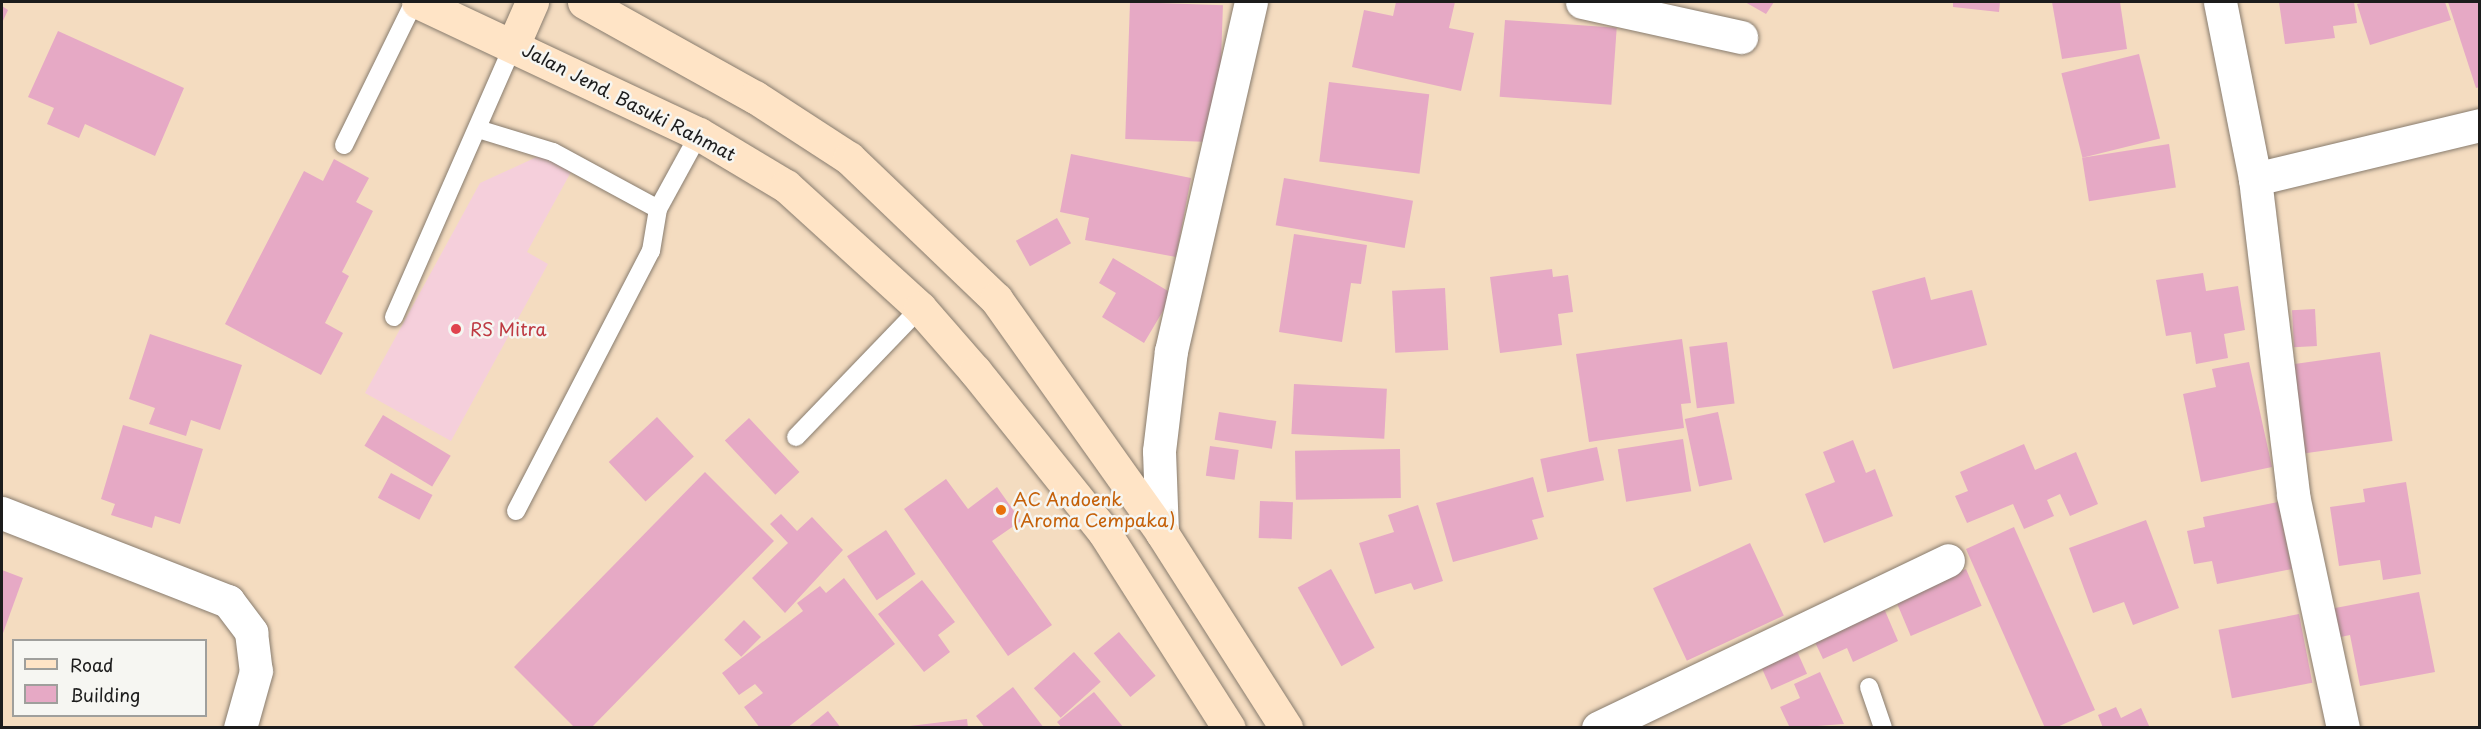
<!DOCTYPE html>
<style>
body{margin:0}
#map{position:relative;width:2481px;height:729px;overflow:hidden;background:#f4dcc0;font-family:"Playpen Sans",sans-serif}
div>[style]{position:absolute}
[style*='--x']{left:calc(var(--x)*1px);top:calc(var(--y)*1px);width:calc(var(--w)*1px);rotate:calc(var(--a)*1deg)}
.built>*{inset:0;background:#f5cfdb}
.building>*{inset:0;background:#e6a9c5;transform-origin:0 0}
.roads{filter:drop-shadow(0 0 2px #887c6e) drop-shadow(0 0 2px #887c6e)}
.lane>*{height:18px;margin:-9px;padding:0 9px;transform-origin:9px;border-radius:9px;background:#fff}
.street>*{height:33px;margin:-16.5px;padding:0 16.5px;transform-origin:16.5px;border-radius:16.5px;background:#fff}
.secondary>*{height:33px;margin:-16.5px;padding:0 16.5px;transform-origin:16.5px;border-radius:16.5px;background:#ffe4c6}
.dots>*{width:16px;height:16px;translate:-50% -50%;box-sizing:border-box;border:3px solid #f6f6f2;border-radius:50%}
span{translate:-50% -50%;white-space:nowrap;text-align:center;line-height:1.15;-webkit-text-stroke:5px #f6f6f2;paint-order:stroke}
.street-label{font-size:18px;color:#1c1c1c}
.health-label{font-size:18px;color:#be3a42}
.left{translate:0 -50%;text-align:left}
.food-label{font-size:18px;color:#c56008}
.frame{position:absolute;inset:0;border:3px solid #1c1c1c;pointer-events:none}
.legend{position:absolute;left:12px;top:639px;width:195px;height:78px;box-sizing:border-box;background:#f6f6f2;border:2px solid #9f9f9c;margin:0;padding:8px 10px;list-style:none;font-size:18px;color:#1c1c1c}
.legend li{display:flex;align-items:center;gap:12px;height:30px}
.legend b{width:30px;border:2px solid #9f9f9c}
</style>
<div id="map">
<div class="built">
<i style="clip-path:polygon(541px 155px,571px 172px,527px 252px,548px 264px,451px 441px,365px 393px,480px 183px)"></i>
</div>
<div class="building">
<i style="left:1130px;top:2px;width:93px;height:137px;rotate:2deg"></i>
<i style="clip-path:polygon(1396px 2px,1455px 2px,1449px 28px,1474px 33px,1461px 91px,1352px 67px,1364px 10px,1393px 16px)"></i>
<i style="clip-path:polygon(1745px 2px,1774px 2px,1766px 14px)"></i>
<i style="clip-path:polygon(1953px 2px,2000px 2px,1999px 12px,1953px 7px)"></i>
<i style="clip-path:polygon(2052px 2px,2120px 2px,2127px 49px,2062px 59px)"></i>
<i style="clip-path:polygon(2279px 2px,2354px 2px,2357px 23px,2333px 26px,2335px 38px,2285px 44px)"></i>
<i style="clip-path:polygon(2365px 2px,2445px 2px,2451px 20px,2370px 45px,2357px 4px)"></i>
<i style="clip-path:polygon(2448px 2px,2480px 2px,2480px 87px,2476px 88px)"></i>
<i style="clip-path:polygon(2px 6px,8px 10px,2px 23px)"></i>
<i style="left:1505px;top:20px;width:112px;height:77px;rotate:4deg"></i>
<i style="clip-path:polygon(58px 31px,184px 88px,155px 156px,85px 124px,79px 138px,47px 124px,54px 108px,28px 97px)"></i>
<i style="left:2139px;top:54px;width:87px;height:80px;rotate:76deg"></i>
<i style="left:1329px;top:82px;width:101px;height:80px;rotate:7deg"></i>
<i style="left:2169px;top:144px;width:44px;height:88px;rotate:81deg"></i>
<i style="clip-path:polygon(1071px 154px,1191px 178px,1176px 257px,1085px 240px,1089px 218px,1060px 212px)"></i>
<i style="clip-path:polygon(334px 159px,369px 178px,356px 202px,373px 211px,342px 272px,349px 276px,325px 323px,343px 333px,321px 375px,225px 324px,304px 171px,323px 181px)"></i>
<i style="left:1284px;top:178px;width:131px;height:48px;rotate:10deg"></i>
<i style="left:1057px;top:218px;width:29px;height:47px;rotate:61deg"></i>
<i style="clip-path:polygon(1294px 234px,1367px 245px,1361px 284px,1351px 283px,1342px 342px,1279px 332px)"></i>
<i style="clip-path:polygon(1113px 258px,1173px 294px,1144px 343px,1102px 317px,1116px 293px,1099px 283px)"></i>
<i style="clip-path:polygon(1552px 269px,1553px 277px,1568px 275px,1573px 312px,1558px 314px,1562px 345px,1500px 353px,1490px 277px)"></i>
<i style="clip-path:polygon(2203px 273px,2206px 291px,2238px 286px,2245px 330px,2224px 334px,2228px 358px,2196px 364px,2191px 332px,2166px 336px,2156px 280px)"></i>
<i style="clip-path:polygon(1925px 277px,1931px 300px,1972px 290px,1987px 345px,1893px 369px,1872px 291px)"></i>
<i style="left:1445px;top:288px;width:62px;height:53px;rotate:87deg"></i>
<i style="left:2315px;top:309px;width:37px;height:23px;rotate:87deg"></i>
<i style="clip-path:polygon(150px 334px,242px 365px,220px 430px,191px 420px,186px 436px,149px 424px,155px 408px,129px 399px)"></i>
<i style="clip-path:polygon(1682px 339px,1691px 403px,1681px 404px,1684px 428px,1589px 442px,1576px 354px)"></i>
<i style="left:1727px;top:342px;width:62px;height:38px;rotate:83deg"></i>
<i style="left:2380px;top:352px;width:90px;height:88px;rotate:82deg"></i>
<i style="clip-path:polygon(2249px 362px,2272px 467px,2201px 482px,2183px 394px,2216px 387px,2212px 369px)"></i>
<i style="left:1294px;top:384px;width:93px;height:50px;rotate:3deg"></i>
<i style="left:1219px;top:412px;width:58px;height:28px;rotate:9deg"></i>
<i style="left:1718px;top:412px;width:69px;height:34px;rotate:78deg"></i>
<i style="left:383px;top:415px;width:79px;height:36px;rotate:31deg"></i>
<i style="left:657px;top:417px;width:54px;height:66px;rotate:47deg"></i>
<i style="left:749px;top:418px;width:74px;height:33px;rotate:47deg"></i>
<i style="clip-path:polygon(123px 425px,203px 449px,180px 524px,155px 516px,152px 528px,111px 515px,115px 504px,101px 499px)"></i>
<i style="left:1683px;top:439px;width:53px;height:66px;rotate:81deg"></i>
<i style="clip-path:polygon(1853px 440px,1866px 473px,1875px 469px,1893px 516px,1824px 543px,1805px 494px,1835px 482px,1823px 452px)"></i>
<i style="clip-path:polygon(2024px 444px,2035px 470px,2076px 452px,2098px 504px,2070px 516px,2060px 494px,2047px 500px,2054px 516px,2024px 529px,2013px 504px,1967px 523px,1955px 496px,1968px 491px,1960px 472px)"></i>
<i style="left:1210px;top:446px;width:29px;height:30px;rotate:8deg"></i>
<i style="left:1597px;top:447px;width:34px;height:58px;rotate:78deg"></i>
<i style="left:1400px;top:449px;width:49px;height:105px;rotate:89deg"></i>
<i style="clip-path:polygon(705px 472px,774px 541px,591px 728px,575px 728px,514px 667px)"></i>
<i style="left:391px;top:473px;width:47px;height:28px;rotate:28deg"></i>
<i style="clip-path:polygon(1533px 477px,1544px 517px,1532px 520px,1538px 539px,1453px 562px,1436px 503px)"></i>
<i style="clip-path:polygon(946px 479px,968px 509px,997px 487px,1021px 521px,992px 541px,1052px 625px,1008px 656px,904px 509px)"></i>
<i style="clip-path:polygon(2406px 482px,2421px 574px,2383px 580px,2380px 560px,2339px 566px,2330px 507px,2365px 502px,2363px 489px)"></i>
<i style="left:1260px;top:501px;width:33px;height:37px;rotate:2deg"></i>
<i style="clip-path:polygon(2278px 502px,2292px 569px,2217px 584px,2212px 561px,2194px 564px,2187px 531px,2205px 527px,2203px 517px)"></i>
<i style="clip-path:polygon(1418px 505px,1443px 581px,1414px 590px,1411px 583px,1375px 594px,1359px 543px,1394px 532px,1388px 515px)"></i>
<i style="clip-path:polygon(781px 514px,797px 531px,812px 517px,843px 550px,785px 613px,752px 578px,788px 543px,770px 524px)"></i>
<i style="clip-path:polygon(2146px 520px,2179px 608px,2133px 625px,2124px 602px,2093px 613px,2069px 548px)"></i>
<i style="clip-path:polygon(2014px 527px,2095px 710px,2055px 728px,2045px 728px,1966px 549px)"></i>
<i style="left:886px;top:530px;width:53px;height:47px;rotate:56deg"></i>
<i style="left:1750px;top:543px;width:80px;height:107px;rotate:65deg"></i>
<i style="left:1331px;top:569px;width:90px;height:38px;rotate:61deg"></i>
<i style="left:1966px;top:569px;width:40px;height:77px;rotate:67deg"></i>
<i style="clip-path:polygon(2px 570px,23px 578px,2px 636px)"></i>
<i style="clip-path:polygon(844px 578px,895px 644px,787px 728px,760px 728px,744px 707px,763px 693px,755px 684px,739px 695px,722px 673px,803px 611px,797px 603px,820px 586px,826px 593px)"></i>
<i style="clip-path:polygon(922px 580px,955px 622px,938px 635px,950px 652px,924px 672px,878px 614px)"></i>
<i style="clip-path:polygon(2419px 592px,2435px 672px,2360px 686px,2350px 635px,2336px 638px,2330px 609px)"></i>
<i style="clip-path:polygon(1883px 606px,1898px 641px,1853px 662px,1847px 648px,1823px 659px,1813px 638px)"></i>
<i style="left:2299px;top:614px;width:70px;height:82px;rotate:79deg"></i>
<i style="left:744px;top:620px;width:24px;height:28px;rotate:45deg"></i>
<i style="left:1119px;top:632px;width:57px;height:33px;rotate:50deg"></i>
<i style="left:1792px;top:640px;width:37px;height:39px;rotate:66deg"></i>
<i style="left:1074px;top:652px;width:40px;height:54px;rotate:48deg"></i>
<i style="clip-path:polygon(1820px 672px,1844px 724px,1790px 728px,1780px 707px,1800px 698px,1794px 684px)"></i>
<i style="clip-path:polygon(1013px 687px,1044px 728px,985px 728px,976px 716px)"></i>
<i style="clip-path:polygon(1094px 692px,1124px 728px,1062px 728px,1057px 722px)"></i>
<i style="clip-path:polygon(2116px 707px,2121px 718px,2141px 708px,2150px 728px,2103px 728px,2098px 715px)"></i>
<i style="clip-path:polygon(828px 711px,841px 728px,807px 728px)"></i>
<i style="clip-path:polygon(967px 719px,968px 728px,910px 728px,910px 726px)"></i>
</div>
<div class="roads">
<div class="lane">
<i style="--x:478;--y:129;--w:78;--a:17"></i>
<i style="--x:553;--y:152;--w:119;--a:28.5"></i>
<i style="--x:344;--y:145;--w:159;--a:-63.9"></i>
<i style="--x:394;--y:317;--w:299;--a:-66.3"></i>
<i style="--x:796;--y:437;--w:179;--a:-46.1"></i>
<i style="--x:516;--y:511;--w:293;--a:-62.6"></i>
<i style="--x:651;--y:251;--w:43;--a:-80.5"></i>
<i style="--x:658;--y:209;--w:85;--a:-61.3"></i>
<i style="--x:1869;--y:687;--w:43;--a:71.1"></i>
</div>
<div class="street">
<i style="--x:1582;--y:2;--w:163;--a:12.4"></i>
<i style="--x:2220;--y:2;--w:180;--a:78.8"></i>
<i style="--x:2255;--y:179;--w:318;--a:83.1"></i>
<i style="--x:2293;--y:495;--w:238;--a:77.9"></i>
<i style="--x:2255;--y:179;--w:231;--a:-13.5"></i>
<i style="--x:2;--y:513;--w:243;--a:21.3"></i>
<i style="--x:228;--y:601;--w:39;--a:53"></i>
<i style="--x:251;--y:632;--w:39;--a:83"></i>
<i style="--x:256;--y:671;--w:59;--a:105.7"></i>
<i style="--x:1162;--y:533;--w:82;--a:-92.1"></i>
<i style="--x:1159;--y:451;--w:101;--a:-83.2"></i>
<i style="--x:1171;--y:351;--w:358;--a:-77.1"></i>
<i style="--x:1598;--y:728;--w:388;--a:-25.6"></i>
</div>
<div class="secondary">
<i style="--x:418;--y:2;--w:310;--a:25.2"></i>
<i style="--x:699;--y:134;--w:101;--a:30.9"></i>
<i style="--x:786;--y:186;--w:181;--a:42.3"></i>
<i style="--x:920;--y:308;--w:84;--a:48.9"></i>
<i style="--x:975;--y:371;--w:206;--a:51.3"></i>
<i style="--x:1104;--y:532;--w:232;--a:57.5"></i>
<i style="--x:584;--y:2;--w:196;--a:29.1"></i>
<i style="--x:755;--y:97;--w:112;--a:33"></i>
<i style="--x:849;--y:158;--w:204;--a:43.8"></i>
<i style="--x:996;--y:299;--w:287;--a:54.6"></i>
<i style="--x:1162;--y:533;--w:231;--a:57.5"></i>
<i style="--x:514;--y:43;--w:45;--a:-66.3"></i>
</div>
</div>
<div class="dots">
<i style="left:456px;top:329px;background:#e0444e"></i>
<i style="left:1001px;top:510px;background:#e8710a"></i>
</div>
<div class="street-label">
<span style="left:629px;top:102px;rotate:27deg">Jalan Jend. Basuki Rahmat</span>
</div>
<div class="health-label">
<span class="left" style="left:470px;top:329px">RS Mitra</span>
</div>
<div class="food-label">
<span class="left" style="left:1013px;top:510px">AC Andoenk<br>(Aroma Cempaka)</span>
</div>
<div class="frame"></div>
<ul class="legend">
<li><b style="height:8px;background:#ffe4c6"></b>Road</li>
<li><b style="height:16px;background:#e6a9c5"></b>Building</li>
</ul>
</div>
